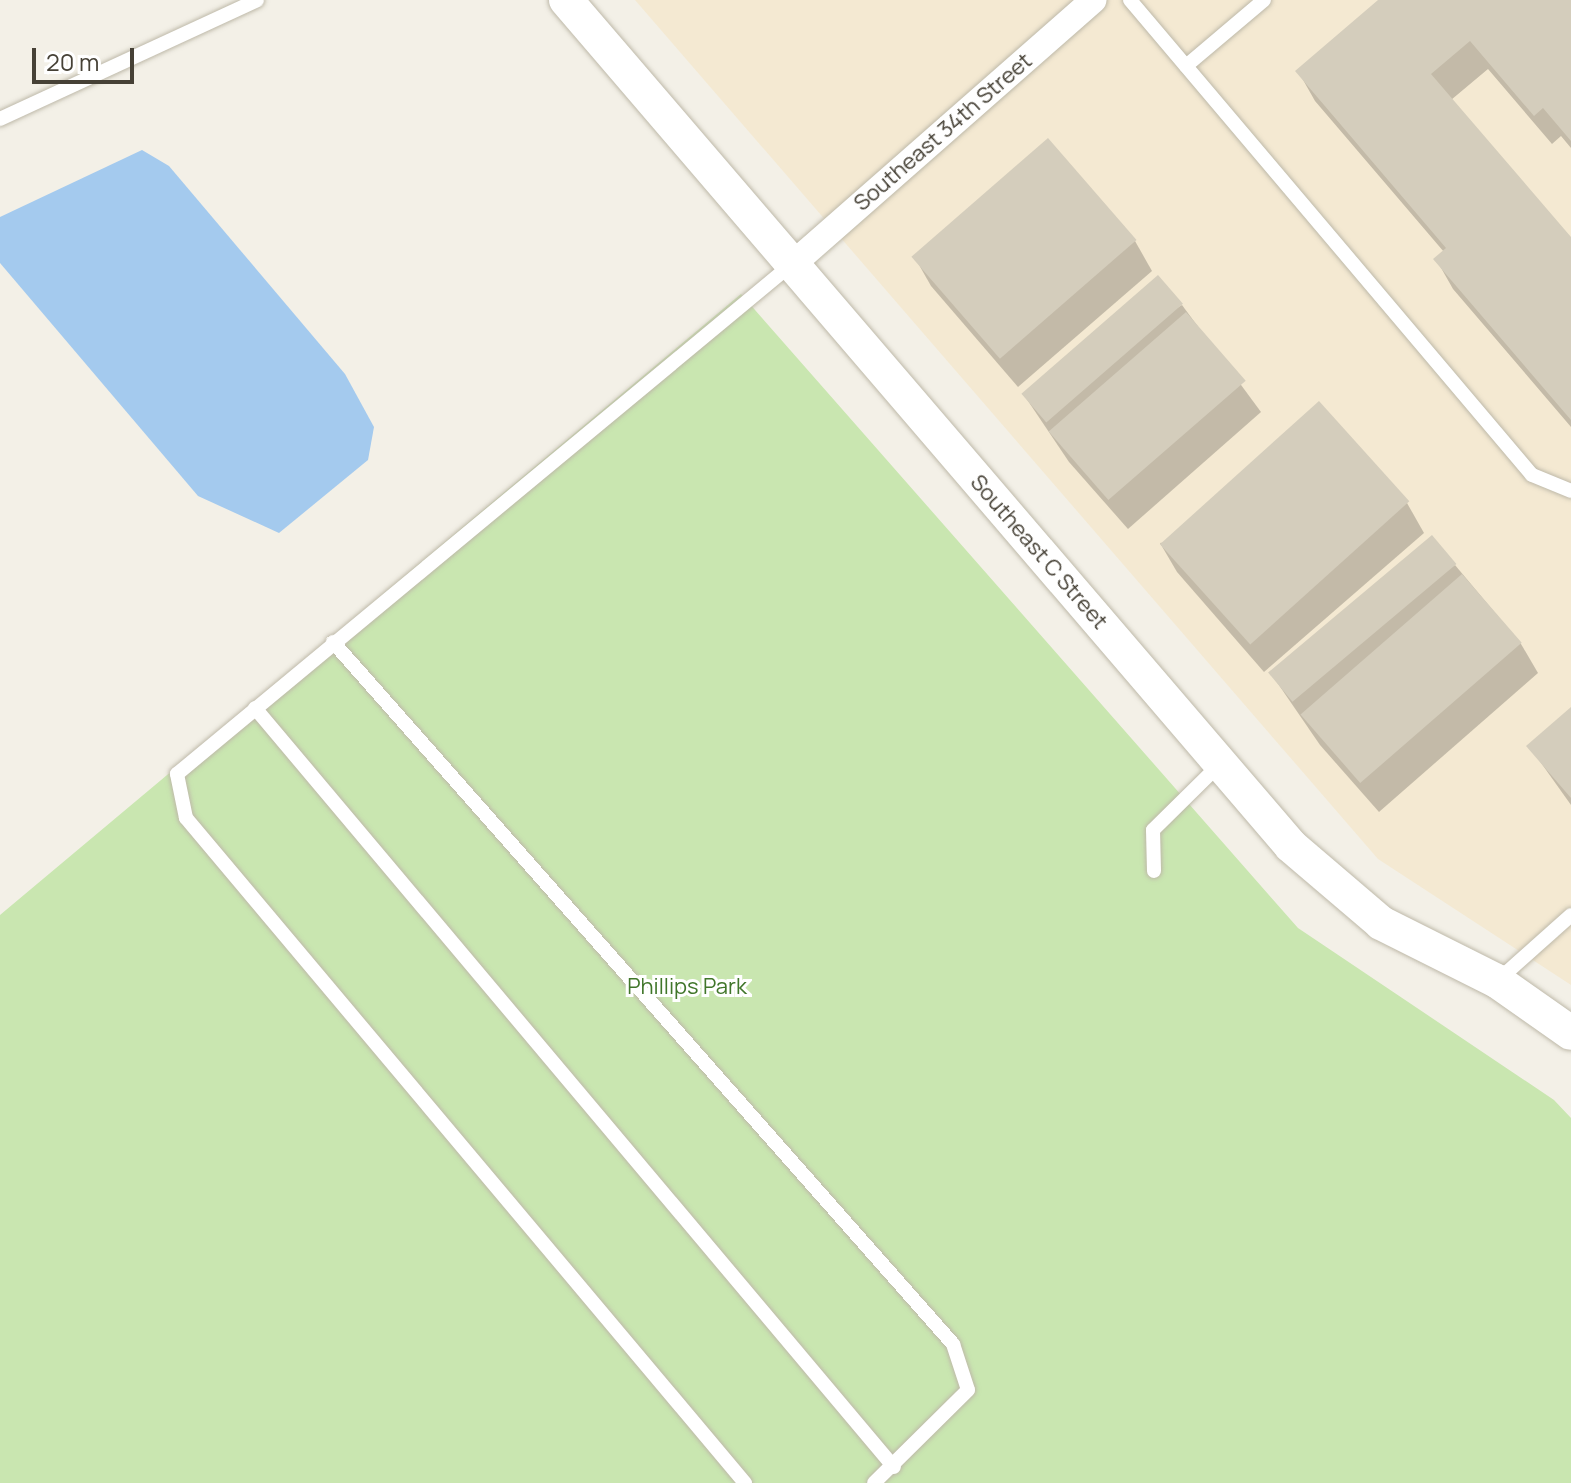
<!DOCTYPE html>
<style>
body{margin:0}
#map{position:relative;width:1571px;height:1483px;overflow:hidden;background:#f3f0e7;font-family:Manrope,sans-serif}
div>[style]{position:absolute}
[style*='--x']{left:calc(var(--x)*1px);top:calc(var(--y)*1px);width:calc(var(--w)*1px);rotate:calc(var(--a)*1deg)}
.commercial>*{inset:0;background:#f4e9d2}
.green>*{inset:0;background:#c9e6b0}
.water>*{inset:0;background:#a4caee}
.shadow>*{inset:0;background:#0003}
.building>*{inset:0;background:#d4cdbc;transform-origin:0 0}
.roads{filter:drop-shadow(0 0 2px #beb9a9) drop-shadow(0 0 2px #beb9a9)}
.service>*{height:14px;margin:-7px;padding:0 7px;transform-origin:7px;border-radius:7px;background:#fff}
.minor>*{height:26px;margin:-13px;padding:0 13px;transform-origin:13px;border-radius:13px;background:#fff}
.tertiary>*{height:34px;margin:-17px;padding:0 17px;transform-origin:17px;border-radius:17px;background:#fff}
span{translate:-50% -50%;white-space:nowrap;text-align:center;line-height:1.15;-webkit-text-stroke:6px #fff;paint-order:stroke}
.street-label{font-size:22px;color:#464136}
.park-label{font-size:22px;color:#40762a}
.scale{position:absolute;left:32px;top:48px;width:102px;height:36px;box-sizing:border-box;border:4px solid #464136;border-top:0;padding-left:10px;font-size:24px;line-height:28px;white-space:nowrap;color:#464136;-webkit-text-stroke:6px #fff;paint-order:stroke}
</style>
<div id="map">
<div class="commercial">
<i style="clip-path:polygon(635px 0,1571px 0,1571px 985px,1378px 859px)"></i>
</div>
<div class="green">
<i style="clip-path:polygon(741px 294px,1298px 928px,1554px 1100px,1571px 1118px,1571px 1483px,0 1483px,0 915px)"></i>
</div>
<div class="water">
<i style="clip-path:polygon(142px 150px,169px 166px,345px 374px,374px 427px,368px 460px,279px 533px,198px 496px,0 263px,0 217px)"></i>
</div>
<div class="shadow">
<i style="clip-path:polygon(1381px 0,1571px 0,1571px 148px,1561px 136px,1552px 144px,1488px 69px,1451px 100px,1571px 240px,1571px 427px,1453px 289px,1436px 259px,1444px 252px,1315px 101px,1298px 71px)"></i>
<i style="clip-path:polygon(1135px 241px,1152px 271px,1018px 387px,931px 286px,914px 256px)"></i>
<i style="clip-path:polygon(1182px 305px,1261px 412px,1128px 529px,1069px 462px,1024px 395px)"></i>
<i style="clip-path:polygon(1407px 503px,1424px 533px,1264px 672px,1177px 572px,1160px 543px)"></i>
<i style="clip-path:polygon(1455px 565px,1521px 644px,1538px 673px,1379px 812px,1320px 745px,1272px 675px)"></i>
<i style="clip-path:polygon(1571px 709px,1571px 805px,1529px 746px)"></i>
</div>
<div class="building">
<i style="clip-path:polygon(1378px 0,1571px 0,1571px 141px,1543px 108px,1534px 116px,1470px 41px,1431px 74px,1571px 237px,1571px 420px,1433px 259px,1446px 248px,1295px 71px)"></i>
<i style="left:1048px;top:138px;width:135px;height:181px;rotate:49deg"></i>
<i style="left:1158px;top:275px;width:38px;height:181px;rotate:49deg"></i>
<i style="left:1186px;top:312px;width:91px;height:182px;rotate:49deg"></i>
<i style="left:1319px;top:401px;width:135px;height:214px;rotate:48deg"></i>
<i style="left:1432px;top:535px;width:38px;height:214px;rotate:50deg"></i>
<i style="left:1462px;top:574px;width:91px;height:214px;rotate:49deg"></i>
<i style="clip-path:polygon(1571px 707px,1571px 798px,1526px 746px)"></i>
</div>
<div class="roads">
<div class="service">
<i style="--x:1130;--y:0;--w:622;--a:49.76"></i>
<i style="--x:1532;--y:475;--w:42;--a:22.3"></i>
<i style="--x:1186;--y:66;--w:102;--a:-40.2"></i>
<i style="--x:0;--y:119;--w:283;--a:-24.8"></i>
<i style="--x:333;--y:642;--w:937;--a:48.55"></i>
<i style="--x:953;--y:1344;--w:48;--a:71.9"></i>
<i style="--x:968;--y:1390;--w:132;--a:135.3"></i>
<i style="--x:255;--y:708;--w:992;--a:49.91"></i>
<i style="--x:1154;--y:871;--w:41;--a:-91.4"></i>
<i style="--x:1153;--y:830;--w:94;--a:-44.6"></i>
<i style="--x:1497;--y:981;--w:99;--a:-41.7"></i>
<i style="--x:745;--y:1483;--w:869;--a:-130.05"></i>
<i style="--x:186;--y:818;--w:45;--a:-101.6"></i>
<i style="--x:177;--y:774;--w:799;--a:-39.67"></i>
</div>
<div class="minor">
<i style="--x:793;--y:264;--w:400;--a:-41.3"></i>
</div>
<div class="tertiary">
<i style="--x:566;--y:0;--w:1114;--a:49.4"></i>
<i style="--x:1291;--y:846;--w:118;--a:40.5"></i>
<i style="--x:1381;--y:923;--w:130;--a:26.6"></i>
<i style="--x:1497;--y:981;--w:90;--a:35.1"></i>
</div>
</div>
<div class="street-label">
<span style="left:943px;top:132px;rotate:-41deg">Southeast 34th Street</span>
<span style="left:1039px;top:552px;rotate:49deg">Southeast C Street</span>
</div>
<div class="park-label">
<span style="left:687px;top:987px">Phillips Park</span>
</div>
<div class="scale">20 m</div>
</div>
